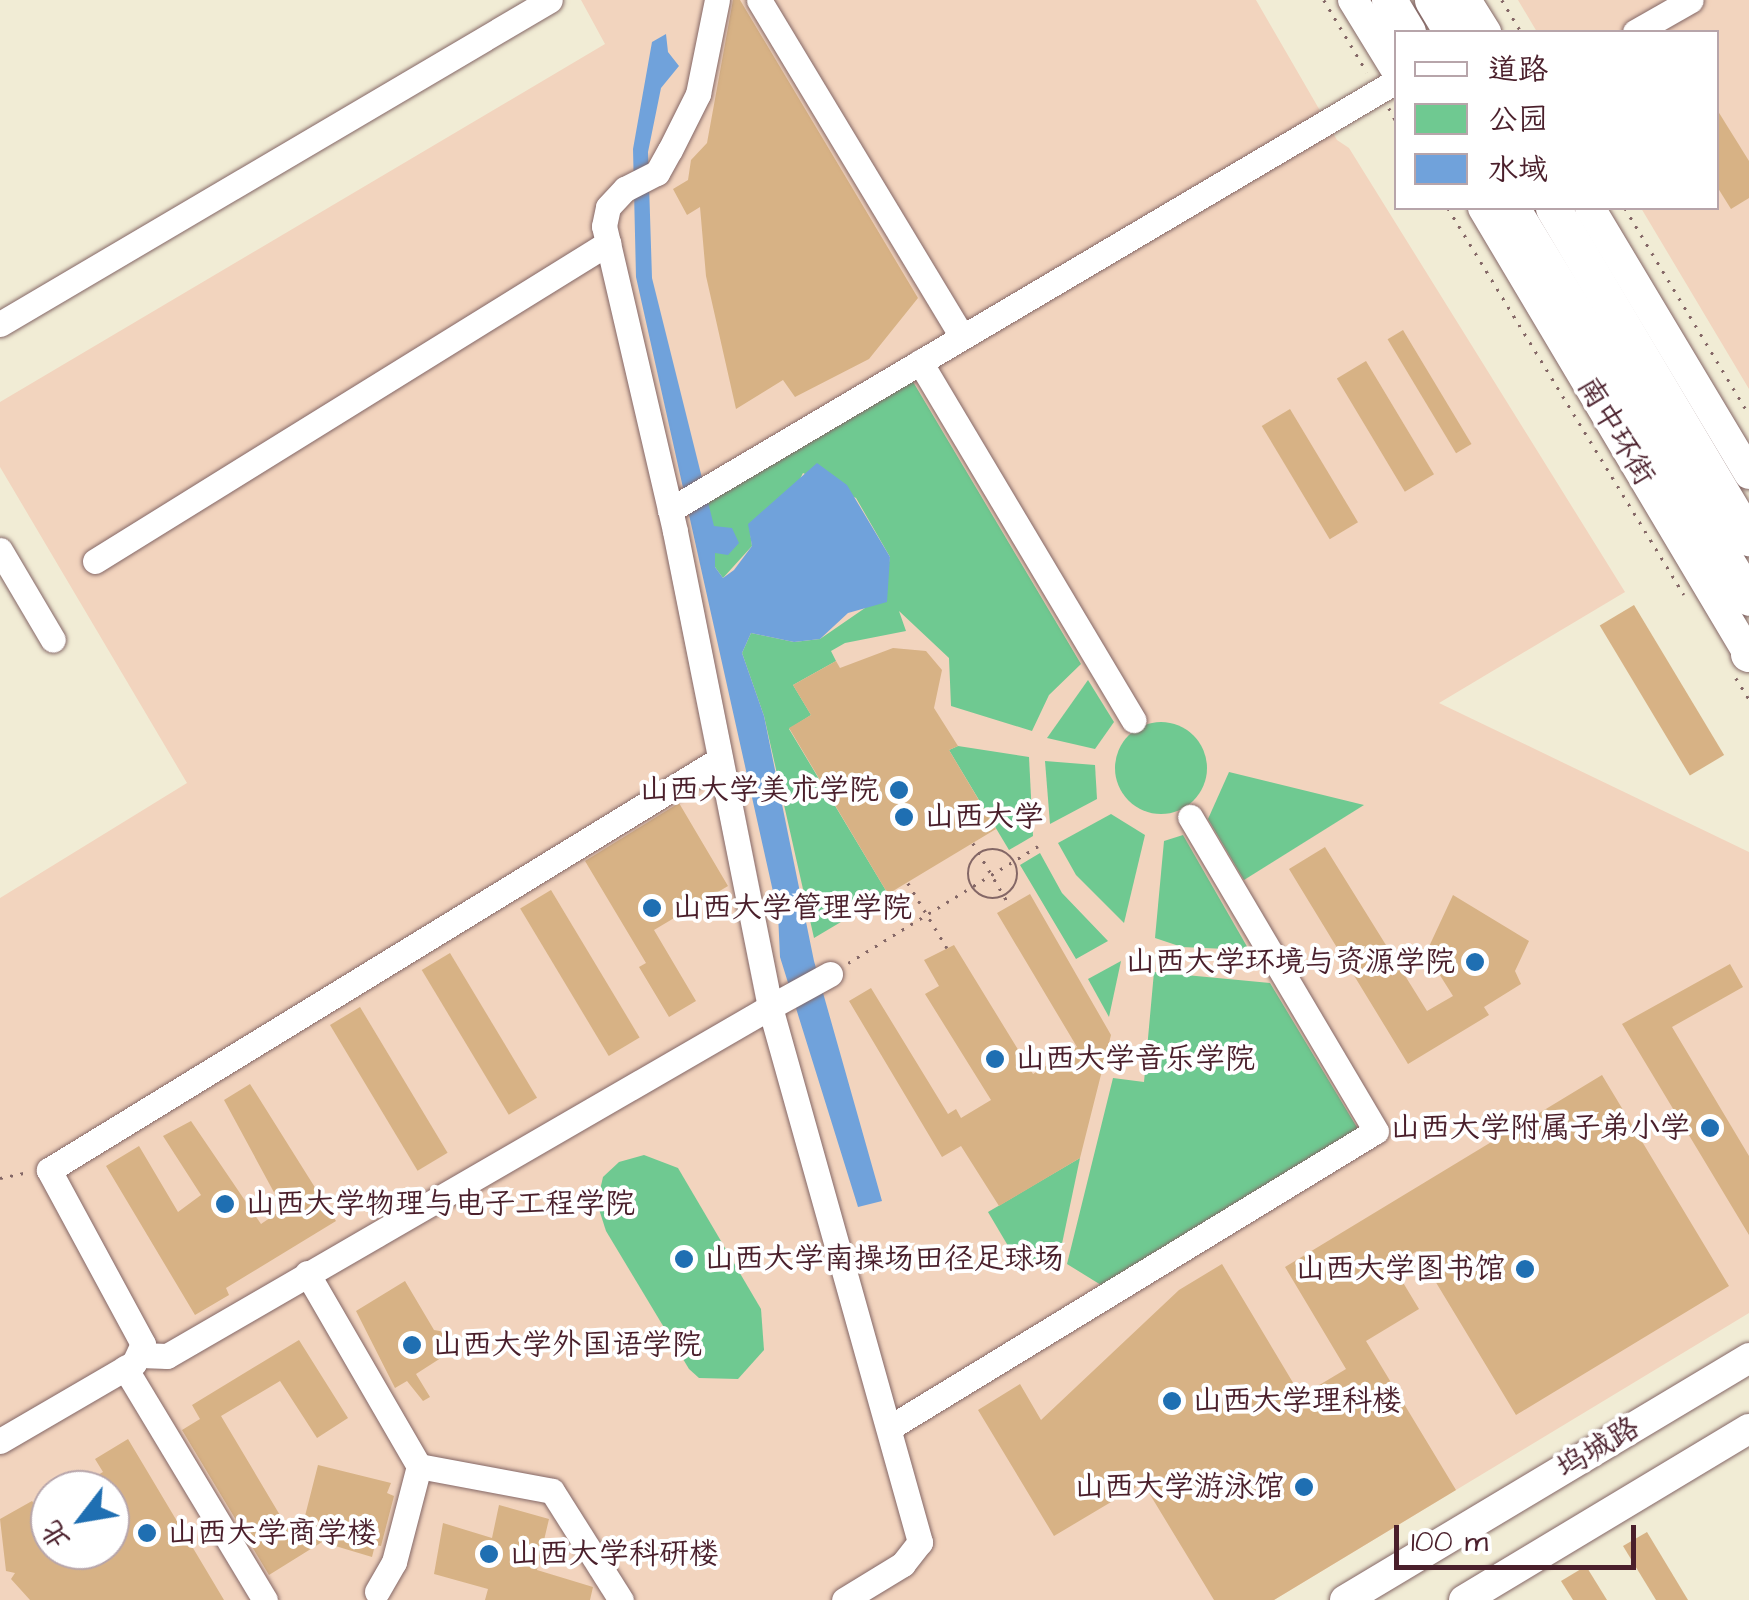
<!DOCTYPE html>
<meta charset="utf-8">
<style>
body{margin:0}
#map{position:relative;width:1749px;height:1600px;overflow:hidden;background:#f1ecd5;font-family:"Architects Daughter","LXGW WenKai TC",sans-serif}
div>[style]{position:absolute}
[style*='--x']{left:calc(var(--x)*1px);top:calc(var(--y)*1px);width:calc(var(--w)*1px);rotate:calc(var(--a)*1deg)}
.built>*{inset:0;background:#f2d4be}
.green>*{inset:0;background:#6fc991}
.round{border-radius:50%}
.water>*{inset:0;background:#70a2db}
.building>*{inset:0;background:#d7b285;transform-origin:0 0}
.path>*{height:2.5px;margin-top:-1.25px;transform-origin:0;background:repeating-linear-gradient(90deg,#846766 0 2.5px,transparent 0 10.5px)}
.roads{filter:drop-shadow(0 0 2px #846766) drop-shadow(0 0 2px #846766)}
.minor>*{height:25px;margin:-12.5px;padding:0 12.5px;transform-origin:12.5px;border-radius:12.5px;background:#fff}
.major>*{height:30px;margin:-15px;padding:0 15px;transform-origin:15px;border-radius:15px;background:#fff}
.highway>*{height:35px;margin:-17.5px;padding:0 17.5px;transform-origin:17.5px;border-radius:17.5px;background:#fff}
.path-bridge>*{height:2.5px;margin-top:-1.25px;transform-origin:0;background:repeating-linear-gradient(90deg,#846766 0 2.5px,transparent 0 10.5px)}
.path-bridge>.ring{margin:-1.25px;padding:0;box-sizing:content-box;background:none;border:2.5px solid #846766;border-radius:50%}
.dots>*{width:28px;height:28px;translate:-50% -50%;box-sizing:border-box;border:5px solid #fff;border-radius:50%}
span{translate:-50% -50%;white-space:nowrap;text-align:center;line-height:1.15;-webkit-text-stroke:8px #fff;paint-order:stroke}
.street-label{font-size:30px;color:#4a1f2b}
.poi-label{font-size:30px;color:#4a1f2b}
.right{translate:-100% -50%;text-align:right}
.left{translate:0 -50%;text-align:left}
.legend{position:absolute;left:1394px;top:30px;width:325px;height:180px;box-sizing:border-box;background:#fff;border:2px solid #b7a5aa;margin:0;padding:12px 18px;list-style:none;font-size:30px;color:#4a1f2b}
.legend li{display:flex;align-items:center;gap:20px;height:50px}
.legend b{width:50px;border:2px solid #b7a5aa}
.north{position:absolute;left:30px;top:1470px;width:100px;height:100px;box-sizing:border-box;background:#fff;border:2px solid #b7a5aa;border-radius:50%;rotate:239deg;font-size:28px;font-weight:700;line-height:40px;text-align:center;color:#4a1f2b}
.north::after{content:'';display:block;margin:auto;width:35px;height:45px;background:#1f6fb2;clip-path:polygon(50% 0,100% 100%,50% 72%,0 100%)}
.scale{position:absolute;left:1394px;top:1525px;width:242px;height:45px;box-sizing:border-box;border:5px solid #4a1f2b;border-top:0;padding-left:12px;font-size:30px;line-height:35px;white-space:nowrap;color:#4a1f2b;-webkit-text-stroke:8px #fff;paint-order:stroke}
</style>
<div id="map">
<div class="built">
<i style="clip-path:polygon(evenodd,581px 0,1256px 0,1337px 140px,1349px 148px,1625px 592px,1439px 703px,1749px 852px,1749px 1313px,1274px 1600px,0 1600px,0 898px,187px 783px,0 467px,0 402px,605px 44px,581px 0,50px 1490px,110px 1490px,110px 1550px,50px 1550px,50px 1490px)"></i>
<i style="clip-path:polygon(1518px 0,1749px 0,1749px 389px,1641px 208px,1716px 208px,1716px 32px,1537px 32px)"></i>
</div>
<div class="green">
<i style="clip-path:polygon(909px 375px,1081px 664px,1049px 695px,1032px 731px,951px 706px,949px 658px,899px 611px,906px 631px,845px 643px,831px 651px,836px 661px,793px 685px,811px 715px,789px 729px,888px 894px,814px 938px,764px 716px,742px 653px,751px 633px,794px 642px,820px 639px,865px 608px,886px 579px,890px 557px,856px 498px,803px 473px,796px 487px,749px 524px,752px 546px,723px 578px,715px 567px,707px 497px)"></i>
<i style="clip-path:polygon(1088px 680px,1114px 722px,1095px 749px,1047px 738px)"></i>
<i class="round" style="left:1115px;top:722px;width:92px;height:92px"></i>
<i style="clip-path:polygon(958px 746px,1029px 757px,1033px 836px,1009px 850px,949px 750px)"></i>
<i style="clip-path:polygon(1045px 761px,1095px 765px,1097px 799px,1050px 824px)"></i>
<i style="clip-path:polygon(1229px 772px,1364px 805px,1244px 880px,1208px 819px)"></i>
<i style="clip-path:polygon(1111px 814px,1145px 835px,1124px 923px,1076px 875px,1058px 843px)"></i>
<i style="clip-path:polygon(1183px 835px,1249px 950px,1182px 947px,1155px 938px,1164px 841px)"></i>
<i style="clip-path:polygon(1040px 853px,1062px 893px,1108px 941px,1076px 959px,1020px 865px)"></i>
<i style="clip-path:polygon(1121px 961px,1109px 1017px,1088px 979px)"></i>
<i style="clip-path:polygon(1154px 972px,1270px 983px,1358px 1129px,1101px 1285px,1067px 1264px,1113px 1078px,1144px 1082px)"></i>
<i style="clip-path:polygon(644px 1155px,678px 1168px,761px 1309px,764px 1350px,738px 1379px,699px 1378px,689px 1369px,606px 1231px,597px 1203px,603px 1177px,619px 1162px)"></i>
<i style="clip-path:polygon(1080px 1158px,1059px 1258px,1017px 1261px,988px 1212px)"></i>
</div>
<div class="water">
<i style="clip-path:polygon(666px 34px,668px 52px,679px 66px,661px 88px,648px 152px,652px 278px,714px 526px,732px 528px,739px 543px,728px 555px,715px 553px,715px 567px,723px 578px,734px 570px,752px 546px,748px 524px,817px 463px,847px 485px,890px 557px,887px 602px,848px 613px,820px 639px,794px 642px,751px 633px,742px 653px,764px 716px,814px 961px,882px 1201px,858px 1207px,780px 957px,778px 914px,636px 277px,633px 149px,652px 42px)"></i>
</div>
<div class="building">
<i style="clip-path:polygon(733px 0,740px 0,918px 298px,869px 359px,795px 397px,783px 380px,736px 409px,706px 276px,700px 207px,687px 215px,673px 189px,688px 180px,691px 160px,707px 143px)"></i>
<i style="clip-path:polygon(1716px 108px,1749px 161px,1749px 198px,1731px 209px,1716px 185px)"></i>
<i style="left:1403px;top:330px;width:133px;height:18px;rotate:59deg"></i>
<i style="left:1366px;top:361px;width:132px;height:34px;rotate:59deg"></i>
<i style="left:1290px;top:409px;width:132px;height:33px;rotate:59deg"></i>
<i style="left:1634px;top:605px;width:175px;height:40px;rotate:59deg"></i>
<i style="clip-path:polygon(893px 648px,926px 651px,942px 670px,934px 708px,958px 746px,949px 750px,996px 829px,888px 894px,789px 728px,811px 715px,793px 685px,836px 661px,840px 668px)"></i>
<i style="clip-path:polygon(679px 803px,728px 886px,654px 930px,696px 1001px,669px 1017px,639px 967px,646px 963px,585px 861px)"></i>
<i style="clip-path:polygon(1325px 847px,1427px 1011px,1453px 996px,1426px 953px,1453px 895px,1529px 941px,1515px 971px,1521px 984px,1484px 1007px,1489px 1015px,1408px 1064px,1289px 869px)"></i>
<i style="left:551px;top:890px;width:172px;height:36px;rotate:59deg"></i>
<i style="clip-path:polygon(1030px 894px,1111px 1035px,1080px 1158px,999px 1206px,961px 1146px,942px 1157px,849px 1001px,871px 988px,948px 1114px,956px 1109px,961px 1118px,991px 1100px,925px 994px,939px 986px,924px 960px,954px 945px,1033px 1074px,1077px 1047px,997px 913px)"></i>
<i style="left:450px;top:953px;width:169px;height:33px;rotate:59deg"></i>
<i style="clip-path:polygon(1730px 964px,1743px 987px,1672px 1027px,1749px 1156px,1749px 1235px,1622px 1024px)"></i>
<i style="left:360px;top:1007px;width:170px;height:35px;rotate:59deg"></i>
<i style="clip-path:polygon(1602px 1075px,1729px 1286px,1516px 1415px,1417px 1251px,1393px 1266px,1419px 1309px,1366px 1341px,1456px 1490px,1274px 1600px,1214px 1600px,1143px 1483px,1054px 1536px,978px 1410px,1020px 1384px,1041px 1420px,1179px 1290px,1222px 1264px,1301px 1396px,1346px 1369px,1285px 1267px)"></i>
<i style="clip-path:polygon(250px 1084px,336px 1221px,226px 1288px,229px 1295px,195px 1315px,106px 1166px,139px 1146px,178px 1212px,201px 1195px,163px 1136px,191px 1121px,261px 1224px,283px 1209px,224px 1100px)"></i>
<i style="clip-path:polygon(405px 1281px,434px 1330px,451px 1333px,444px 1356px,416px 1374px,430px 1397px,423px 1401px,407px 1381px,395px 1388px,356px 1311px)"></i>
<i style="clip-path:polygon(299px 1340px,348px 1418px,317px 1438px,280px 1381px,221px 1416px,287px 1527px,305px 1516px,318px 1465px,391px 1483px,387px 1493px,394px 1496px,381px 1546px,375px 1545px,372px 1557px,322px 1542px,269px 1575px,182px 1430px,200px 1419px,192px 1405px)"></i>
<i style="clip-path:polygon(128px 1439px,224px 1600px,30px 1600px,11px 1579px,15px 1573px,6px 1571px,0 1519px,32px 1501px,39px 1509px,50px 1503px,50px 1550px,110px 1550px,110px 1490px,72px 1490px,103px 1472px,95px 1459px)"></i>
<i style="clip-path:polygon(499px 1505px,549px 1519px,537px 1570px,593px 1587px,590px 1600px,485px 1600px,488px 1589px,434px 1574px,443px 1523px,492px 1538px)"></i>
<i style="clip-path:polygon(1647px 1532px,1688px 1600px,1656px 1600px,1623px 1546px)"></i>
<i style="clip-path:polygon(1586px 1566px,1607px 1600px,1573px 1600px,1561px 1581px)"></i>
</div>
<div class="path">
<i style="--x:1324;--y:0;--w:84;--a:59.2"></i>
<i style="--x:1502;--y:0;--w:37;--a:59"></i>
<i style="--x:1389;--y:108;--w:15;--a:62"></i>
<i style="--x:1448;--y:208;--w:453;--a:58.6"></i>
<i style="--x:1625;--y:208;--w:240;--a:59"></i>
<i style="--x:1736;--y:678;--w:25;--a:58"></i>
<i style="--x:848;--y:963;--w:223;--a:-31.6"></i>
<i style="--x:0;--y:1178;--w:29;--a:-12"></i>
</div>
<div class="roads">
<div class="minor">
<i style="--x:759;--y:0;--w:393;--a:58.9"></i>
<i style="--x:1635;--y:32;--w:64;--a:-29.7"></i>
<i style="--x:0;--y:324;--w:638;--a:-30.5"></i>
<i style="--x:920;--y:362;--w:417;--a:59.2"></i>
<i style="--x:670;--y:510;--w:843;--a:-30.58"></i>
<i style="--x:0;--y:550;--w:104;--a:59.5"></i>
<i style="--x:95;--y:561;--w:604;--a:-31.79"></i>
<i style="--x:830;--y:974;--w:68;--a:151.2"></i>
<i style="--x:770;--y:1007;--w:556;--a:74.34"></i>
<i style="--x:920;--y:1542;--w:28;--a:128"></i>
<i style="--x:903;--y:1564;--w:69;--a:148.6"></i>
<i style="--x:307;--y:1273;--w:223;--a:59.9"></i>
<i style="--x:419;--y:1466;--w:99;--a:104.6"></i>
<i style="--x:394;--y:1562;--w:34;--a:120"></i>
<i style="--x:140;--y:1355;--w:27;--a:2"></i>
<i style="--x:167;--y:1356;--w:697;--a:-30.06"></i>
<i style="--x:770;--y:1007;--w:485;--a:-101.3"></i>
<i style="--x:675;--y:531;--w:313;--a:-103.1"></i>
<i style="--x:604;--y:226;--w:19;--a:-78"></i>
<i style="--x:608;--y:207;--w:25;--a:-47"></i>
<i style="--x:625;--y:189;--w:36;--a:-27"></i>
<i style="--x:657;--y:173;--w:26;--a:-61"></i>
<i style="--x:670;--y:150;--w:63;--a:-63.4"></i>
<i style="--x:698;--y:94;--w:96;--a:-78.6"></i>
<i style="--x:125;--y:1368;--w:271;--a:58.9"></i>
<i style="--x:889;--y:1428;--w:570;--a:-31.38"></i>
<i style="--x:1376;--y:1131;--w:365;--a:-120.6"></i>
<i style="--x:0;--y:1441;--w:155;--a:-30.2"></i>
<i style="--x:134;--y:1363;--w:21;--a:-65"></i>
<i style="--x:143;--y:1344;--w:198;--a:-118.4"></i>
<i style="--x:49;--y:1170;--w:783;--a:-31.48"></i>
<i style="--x:419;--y:1466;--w:135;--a:10.6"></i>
<i style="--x:552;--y:1491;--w:129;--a:57.7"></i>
</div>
<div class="major">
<i style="--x:1353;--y:0;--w:82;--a:58.4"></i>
<i style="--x:1466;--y:0;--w:38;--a:58"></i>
<i style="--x:1483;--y:208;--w:520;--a:59.24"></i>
<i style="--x:1590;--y:208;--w:310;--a:59.1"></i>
<i style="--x:1345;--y:1600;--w:471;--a:-30.9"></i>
<i style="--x:1464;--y:1600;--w:332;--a:-31"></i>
</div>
<div class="highway">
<i style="--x:1389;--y:0;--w:37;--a:59"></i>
<i style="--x:1432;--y:0;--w:37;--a:59"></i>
<i style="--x:1512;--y:208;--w:456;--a:58.7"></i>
<i style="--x:1553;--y:208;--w:384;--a:59.3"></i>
<i style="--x:1748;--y:654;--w:5;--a:-79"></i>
</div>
</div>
<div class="path-bridge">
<i style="--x:973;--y:843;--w:73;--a:59.6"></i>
<i class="ring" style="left:968px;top:849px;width:47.5px;height:47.5px"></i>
<i style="--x:908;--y:883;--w:76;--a:59"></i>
</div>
<div class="dots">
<i style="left:899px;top:790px;background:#1f6fb2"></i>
<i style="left:904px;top:817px;background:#1f6fb2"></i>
<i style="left:652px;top:908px;background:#1f6fb2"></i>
<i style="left:1475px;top:962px;background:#1f6fb2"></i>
<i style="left:995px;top:1059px;background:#1f6fb2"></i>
<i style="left:1710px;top:1128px;background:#1f6fb2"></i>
<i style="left:225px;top:1204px;background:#1f6fb2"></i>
<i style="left:684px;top:1259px;background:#1f6fb2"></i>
<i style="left:1525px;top:1269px;background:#1f6fb2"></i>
<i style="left:412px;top:1345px;background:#1f6fb2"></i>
<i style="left:1172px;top:1401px;background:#1f6fb2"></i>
<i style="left:1304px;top:1487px;background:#1f6fb2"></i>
<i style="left:147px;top:1533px;background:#1f6fb2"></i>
<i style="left:489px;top:1554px;background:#1f6fb2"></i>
</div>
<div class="street-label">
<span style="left:1616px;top:431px;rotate:59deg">南中环街</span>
<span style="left:1598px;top:1448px;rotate:-31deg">坞城路</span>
</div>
<div class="poi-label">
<span class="right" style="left:879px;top:790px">山西大学美术学院</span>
<span class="left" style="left:924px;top:817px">山西大学</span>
<span class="left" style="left:672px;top:908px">山西大学管理学院</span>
<span class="right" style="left:1455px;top:962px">山西大学环境与资源学院</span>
<span class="left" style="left:1015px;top:1059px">山西大学音乐学院</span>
<span class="right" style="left:1690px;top:1128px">山西大学附属子弟小学</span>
<span class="left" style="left:245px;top:1204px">山西大学物理与电子工程学院</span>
<span class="left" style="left:704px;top:1259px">山西大学南操场田径足球场</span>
<span class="right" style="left:1505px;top:1269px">山西大学图书馆</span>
<span class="left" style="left:432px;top:1345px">山西大学外国语学院</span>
<span class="left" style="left:1192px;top:1401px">山西大学理科楼</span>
<span class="right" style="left:1284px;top:1487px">山西大学游泳馆</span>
<span class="left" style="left:167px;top:1533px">山西大学商学楼</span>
<span class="left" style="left:509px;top:1554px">山西大学科研楼</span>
</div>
<ul class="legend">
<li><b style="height:12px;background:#fff"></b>道路</li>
<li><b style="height:28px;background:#6fc991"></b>公园</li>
<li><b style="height:28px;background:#70a2db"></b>水域</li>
</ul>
<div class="north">北</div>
<div class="scale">100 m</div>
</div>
